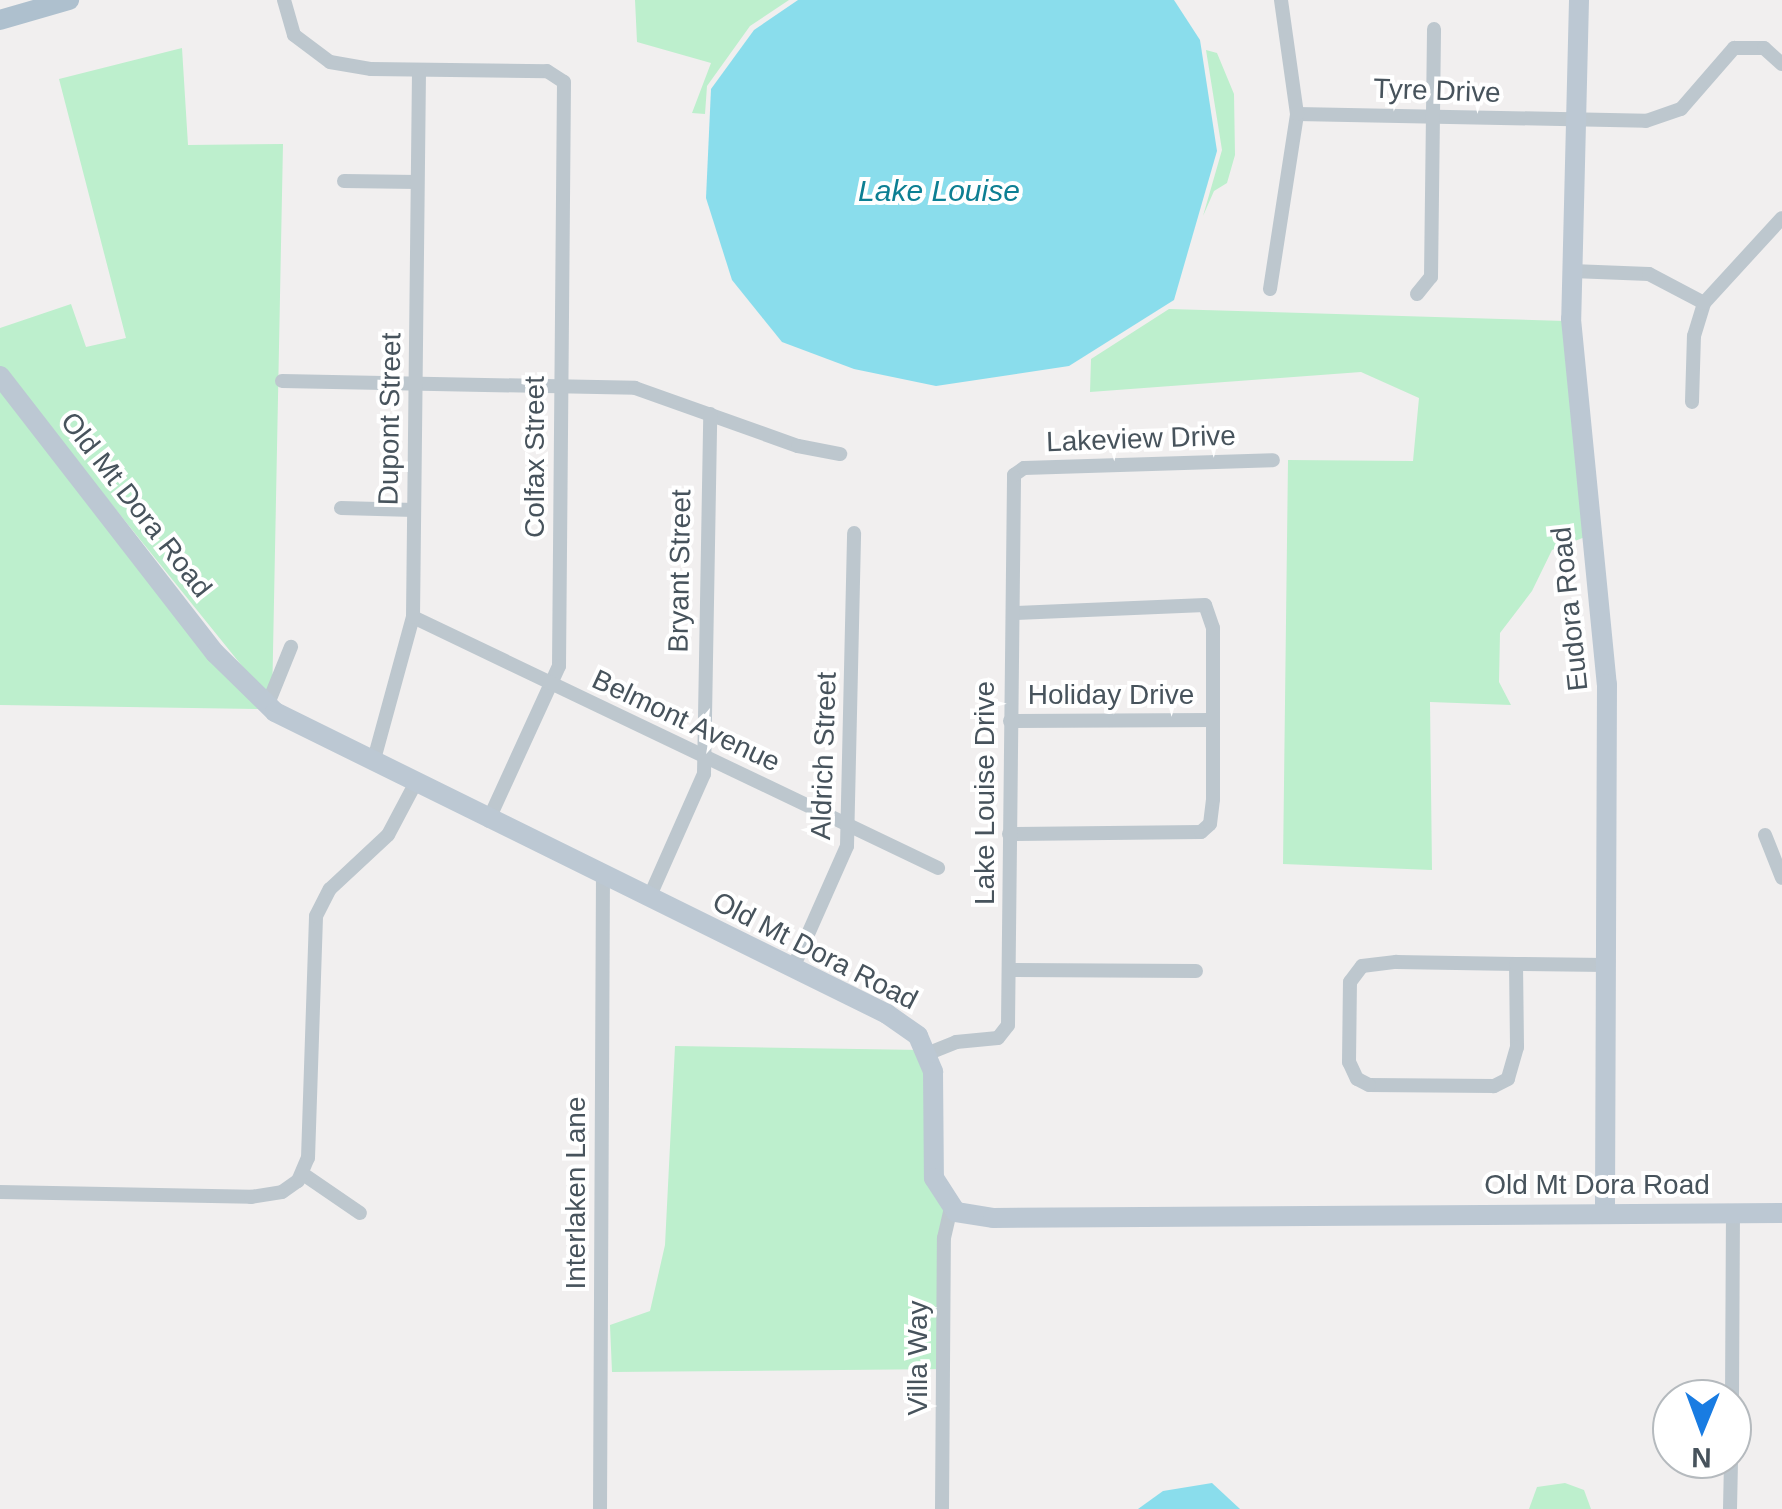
<!DOCTYPE html>
<style>
body{margin:0}
#map{position:relative;width:1782px;height:1509px;overflow:hidden;background:#f1efef;font-family:Arial,sans-serif}
div>[style]{position:absolute}
[style*='--x']{left:calc(var(--x)*1px);top:calc(var(--y)*1px);width:calc(var(--w)*1px);rotate:calc(var(--a)*1deg)}
.green>*{inset:0;background:#bdefcd}
.water>*{inset:0;background:#8addec}
.street>*{height:14px;margin:-7px;padding:0 7px;transform-origin:7px;border-radius:7px;background:#bdc7ce}
.secondary>*{height:20px;margin:-10px;padding:0 10px;transform-origin:10px;border-radius:10px;background:#bcc8d3}
.primary>*{height:20px;margin:-10px;padding:0 10px;transform-origin:10px;border-radius:10px;background:#aec0ce}
span{translate:-50% -50%;white-space:nowrap;text-align:center;line-height:1.15;-webkit-text-stroke:8px #fff;paint-order:stroke}
.street-label{font-size:28px;color:#47535c}
.water-label{font-size:30px;color:#0d7f93;font-style:italic}
.north{position:absolute;left:1652px;top:1379px;width:100px;height:100px;box-sizing:border-box;background:#fff;border:2px solid #b5babe;border-radius:50%;rotate:181deg;font-size:28px;font-weight:700;line-height:40px;text-align:center;color:#47535c}
.north::after{content:'';display:block;margin:auto;width:35px;height:45px;background:#197ce2;clip-path:polygon(50% 0,100% 100%,50% 72%,0 100%)}
</style>
<div id="map">
<div class="green">
<i style="clip-path:polygon(635px 0,789px 0,750px 26px,707px 86px,705px 114px,692px 113px,711px 63px,637px 42px)"></i>
<i style="clip-path:polygon(182px 48px,188px 145px,283px 144px,272px 703px,0 366px,0 328px,71px 304px,86px 347px,126px 338px,59px 79px)"></i>
<i style="clip-path:polygon(1206px 50px,1217px 53px,1234px 94px,1235px 155px,1227px 183px,1214px 191px,1203px 216px,1222px 150px)"></i>
<i style="clip-path:polygon(1169px 309px,1565px 321px,1585px 537px,1552px 550px,1532px 591px,1500px 633px,1499px 682px,1511px 705px,1430px 702px,1432px 870px,1283px 864px,1288px 460px,1413px 461px,1419px 398px,1361px 372px,1090px 392px,1091px 359px)"></i>
<i style="clip-path:polygon(0 385px,260px 709px,0 705px)"></i>
<i style="clip-path:polygon(675px 1046px,922px 1050px,932px 1191px,946px 1211px,948px 1369px,612px 1372px,610px 1325px,650px 1311px,665px 1245px)"></i>
<i style="clip-path:polygon(1565px 1483px,1584px 1490px,1591px 1509px,1529px 1509px,1537px 1487px)"></i>
</div>
<div class="water">
<i style="clip-path:polygon(798px 0,1174px 0,1200px 40px,1217px 151px,1174px 300px,1069px 366px,936px 386px,854px 369px,782px 342px,732px 280px,706px 198px,711px 89px,754px 30px)"></i>
<i style="clip-path:polygon(1212px 1483px,1240px 1509px,1138px 1509px,1163px 1491px)"></i>
</div>
<div class="street">
<i style="--x:284;--y:0;--w:36;--a:74"></i>
<i style="--x:294;--y:35;--w:45;--a:36.9"></i>
<i style="--x:330;--y:62;--w:42;--a:9.7"></i>
<i style="--x:371;--y:69;--w:176;--a:0.7"></i>
<i style="--x:547;--y:71;--w:20;--a:33"></i>
<i style="--x:564;--y:82;--w:584;--a:90.49"></i>
<i style="--x:559;--y:666;--w:170;--a:114.6"></i>
<i style="--x:1297;--y:114;--w:349;--a:1.1"></i>
<i style="--x:1646;--y:121;--w:37;--a:-19"></i>
<i style="--x:1681;--y:109;--w:81;--a:-49"></i>
<i style="--x:1734;--y:48;--w:30;--a:0"></i>
<i style="--x:1764;--y:48;--w:24;--a:42"></i>
<i style="--x:344;--y:181;--w:73;--a:0.8"></i>
<i style="--x:1572;--y:271;--w:77;--a:2.2"></i>
<i style="--x:1649;--y:274;--w:62;--a:27.8"></i>
<i style="--x:1270;--y:289;--w:177;--a:-81.2"></i>
<i style="--x:1297;--y:114;--w:115;--a:-98"></i>
<i style="--x:1417;--y:294;--w:22;--a:-51"></i>
<i style="--x:1431;--y:277;--w:248;--a:-89.3"></i>
<i style="--x:282;--y:381;--w:353;--a:1.1"></i>
<i style="--x:635;--y:388;--w:173;--a:19.6"></i>
<i style="--x:798;--y:446;--w:43;--a:10.8"></i>
<i style="--x:1692;--y:402;--w:66;--a:-88.3"></i>
<i style="--x:1694;--y:336;--w:34;--a:-73"></i>
<i style="--x:1704;--y:303;--w:115;--a:-47.5"></i>
<i style="--x:341;--y:508;--w:73;--a:1.6"></i>
<i style="--x:413;--y:617;--w:582;--a:25.55"></i>
<i style="--x:267;--y:706;--w:64;--a:-67.9"></i>
<i style="--x:1010;--y:721;--w:202;--a:-0.3"></i>
<i style="--x:373;--y:763;--w:151;--a:-74.7"></i>
<i style="--x:413;--y:617;--w:547;--a:-89.37"></i>
<i style="--x:1009;--y:834;--w:192;--a:-0.6"></i>
<i style="--x:1201;--y:832;--w:12;--a:-42"></i>
<i style="--x:1210;--y:824;--w:25;--a:-83"></i>
<i style="--x:1213;--y:799;--w:171;--a:-90"></i>
<i style="--x:1213;--y:628;--w:24;--a:-109"></i>
<i style="--x:1205;--y:605;--w:190;--a:177.6"></i>
<i style="--x:1765;--y:835;--w:46;--a:68.4"></i>
<i style="--x:649;--y:898;--w:136;--a:-66.1"></i>
<i style="--x:704;--y:774;--w:360;--a:-89"></i>
<i style="--x:1396;--y:962;--w:120;--a:1"></i>
<i style="--x:1516;--y:964;--w:83;--a:89.3"></i>
<i style="--x:1517;--y:1047;--w:33;--a:106"></i>
<i style="--x:1508;--y:1079;--w:16;--a:153"></i>
<i style="--x:1494;--y:1086;--w:125;--a:-179.5"></i>
<i style="--x:1369;--y:1085;--w:13;--a:-153"></i>
<i style="--x:1357;--y:1079;--w:19;--a:-115"></i>
<i style="--x:1349;--y:1062;--w:80;--a:-89.3"></i>
<i style="--x:1350;--y:982;--w:20;--a:-53"></i>
<i style="--x:1362;--y:966;--w:34;--a:-7"></i>
<i style="--x:1516;--y:964;--w:90;--a:0.6"></i>
<i style="--x:793;--y:968;--w:133;--a:-66.1"></i>
<i style="--x:847;--y:846;--w:313;--a:-88.7"></i>
<i style="--x:1010;--y:970;--w:186;--a:0.3"></i>
<i style="--x:929;--y:1053;--w:29;--a:-22"></i>
<i style="--x:956;--y:1042;--w:42;--a:-5.4"></i>
<i style="--x:998;--y:1038;--w:16;--a:-52"></i>
<i style="--x:1008;--y:1025;--w:550;--a:-89.37"></i>
<i style="--x:1014;--y:475;--w:12;--a:-35"></i>
<i style="--x:1024;--y:468;--w:249;--a:-1.8"></i>
<i style="--x:303;--y:1174;--w:69;--a:34.4"></i>
<i style="--x:0;--y:1192;--w:251;--a:1.1"></i>
<i style="--x:251;--y:1197;--w:31;--a:-9"></i>
<i style="--x:282;--y:1192;--w:19;--a:-35"></i>
<i style="--x:298;--y:1181;--w:25;--a:-67"></i>
<i style="--x:308;--y:1158;--w:242;--a:-88.1"></i>
<i style="--x:316;--y:916;--w:30;--a:-63"></i>
<i style="--x:330;--y:889;--w:79;--a:-43"></i>
<i style="--x:388;--y:835;--w:58;--a:-62.1"></i>
<i style="--x:1732;--y:1399;--w:186;--a:-89.7"></i>
<i style="--x:600;--y:1509;--w:633;--a:-89.73"></i>
<i style="--x:942;--y:1509;--w:271;--a:-89.6"></i>
<i style="--x:944;--y:1238;--w:31;--a:-77"></i>
<i style="--x:1730;--y:1509;--w:99;--a:-88.8"></i>
</div>
<div class="secondary">
<i style="--x:1579;--y:0;--w:319;--a:91.4"></i>
<i style="--x:1571;--y:319;--w:367;--a:84.4"></i>
<i style="--x:1607;--y:684;--w:530;--a:90.22"></i>
<i style="--x:0;--y:376;--w:351;--a:52.2"></i>
<i style="--x:215;--y:653;--w:84;--a:44.5"></i>
<i style="--x:275;--y:712;--w:682;--a:26.26"></i>
<i style="--x:887;--y:1014;--w:38;--a:35"></i>
<i style="--x:918;--y:1036;--w:39;--a:67"></i>
<i style="--x:933;--y:1072;--w:106;--a:89.5"></i>
<i style="--x:934;--y:1178;--w:40;--a:57.1"></i>
<i style="--x:956;--y:1212;--w:37;--a:9"></i>
<i style="--x:993;--y:1218;--w:789;--a:-0.36"></i>
</div>
<div class="primary">
<i style="--x:0;--y:20;--w:72;--a:-16.2"></i>
</div>
<div class="street-label">
<span style="left:1437px;top:91px;rotate:2deg">Tyre Drive</span>
<span style="left:390px;top:419px;rotate:-89deg">Dupont Street</span>
<span style="left:1141px;top:439px;rotate:-2deg">Lakeview Drive</span>
<span style="left:535px;top:457px;rotate:-90deg">Colfax Street</span>
<span style="left:136px;top:505px;rotate:52deg">Old Mt Dora Road</span>
<span style="left:680px;top:571px;rotate:-89deg">Bryant Street</span>
<span style="left:1570px;top:609px;rotate:-96deg">Eudora Road</span>
<span style="left:1111px;top:695px">Holiday Drive</span>
<span style="left:686px;top:721px;rotate:25deg">Belmont Avenue</span>
<span style="left:824px;top:756px;rotate:-88deg">Aldrich Street</span>
<span style="left:985px;top:793px;rotate:-90deg">Lake Louise Drive</span>
<span style="left:815px;top:951px;rotate:27deg">Old Mt Dora Road</span>
<span style="left:1597px;top:1185px">Old Mt Dora Road</span>
<span style="left:576px;top:1193px;rotate:-90deg">Interlaken Lane</span>
<span style="left:918px;top:1358px;rotate:-90deg">Villa Way</span>
</div>
<div class="water-label">
<span style="left:939px;top:191px">Lake Louise</span>
</div>
<div class="north">N</div>
</div>
